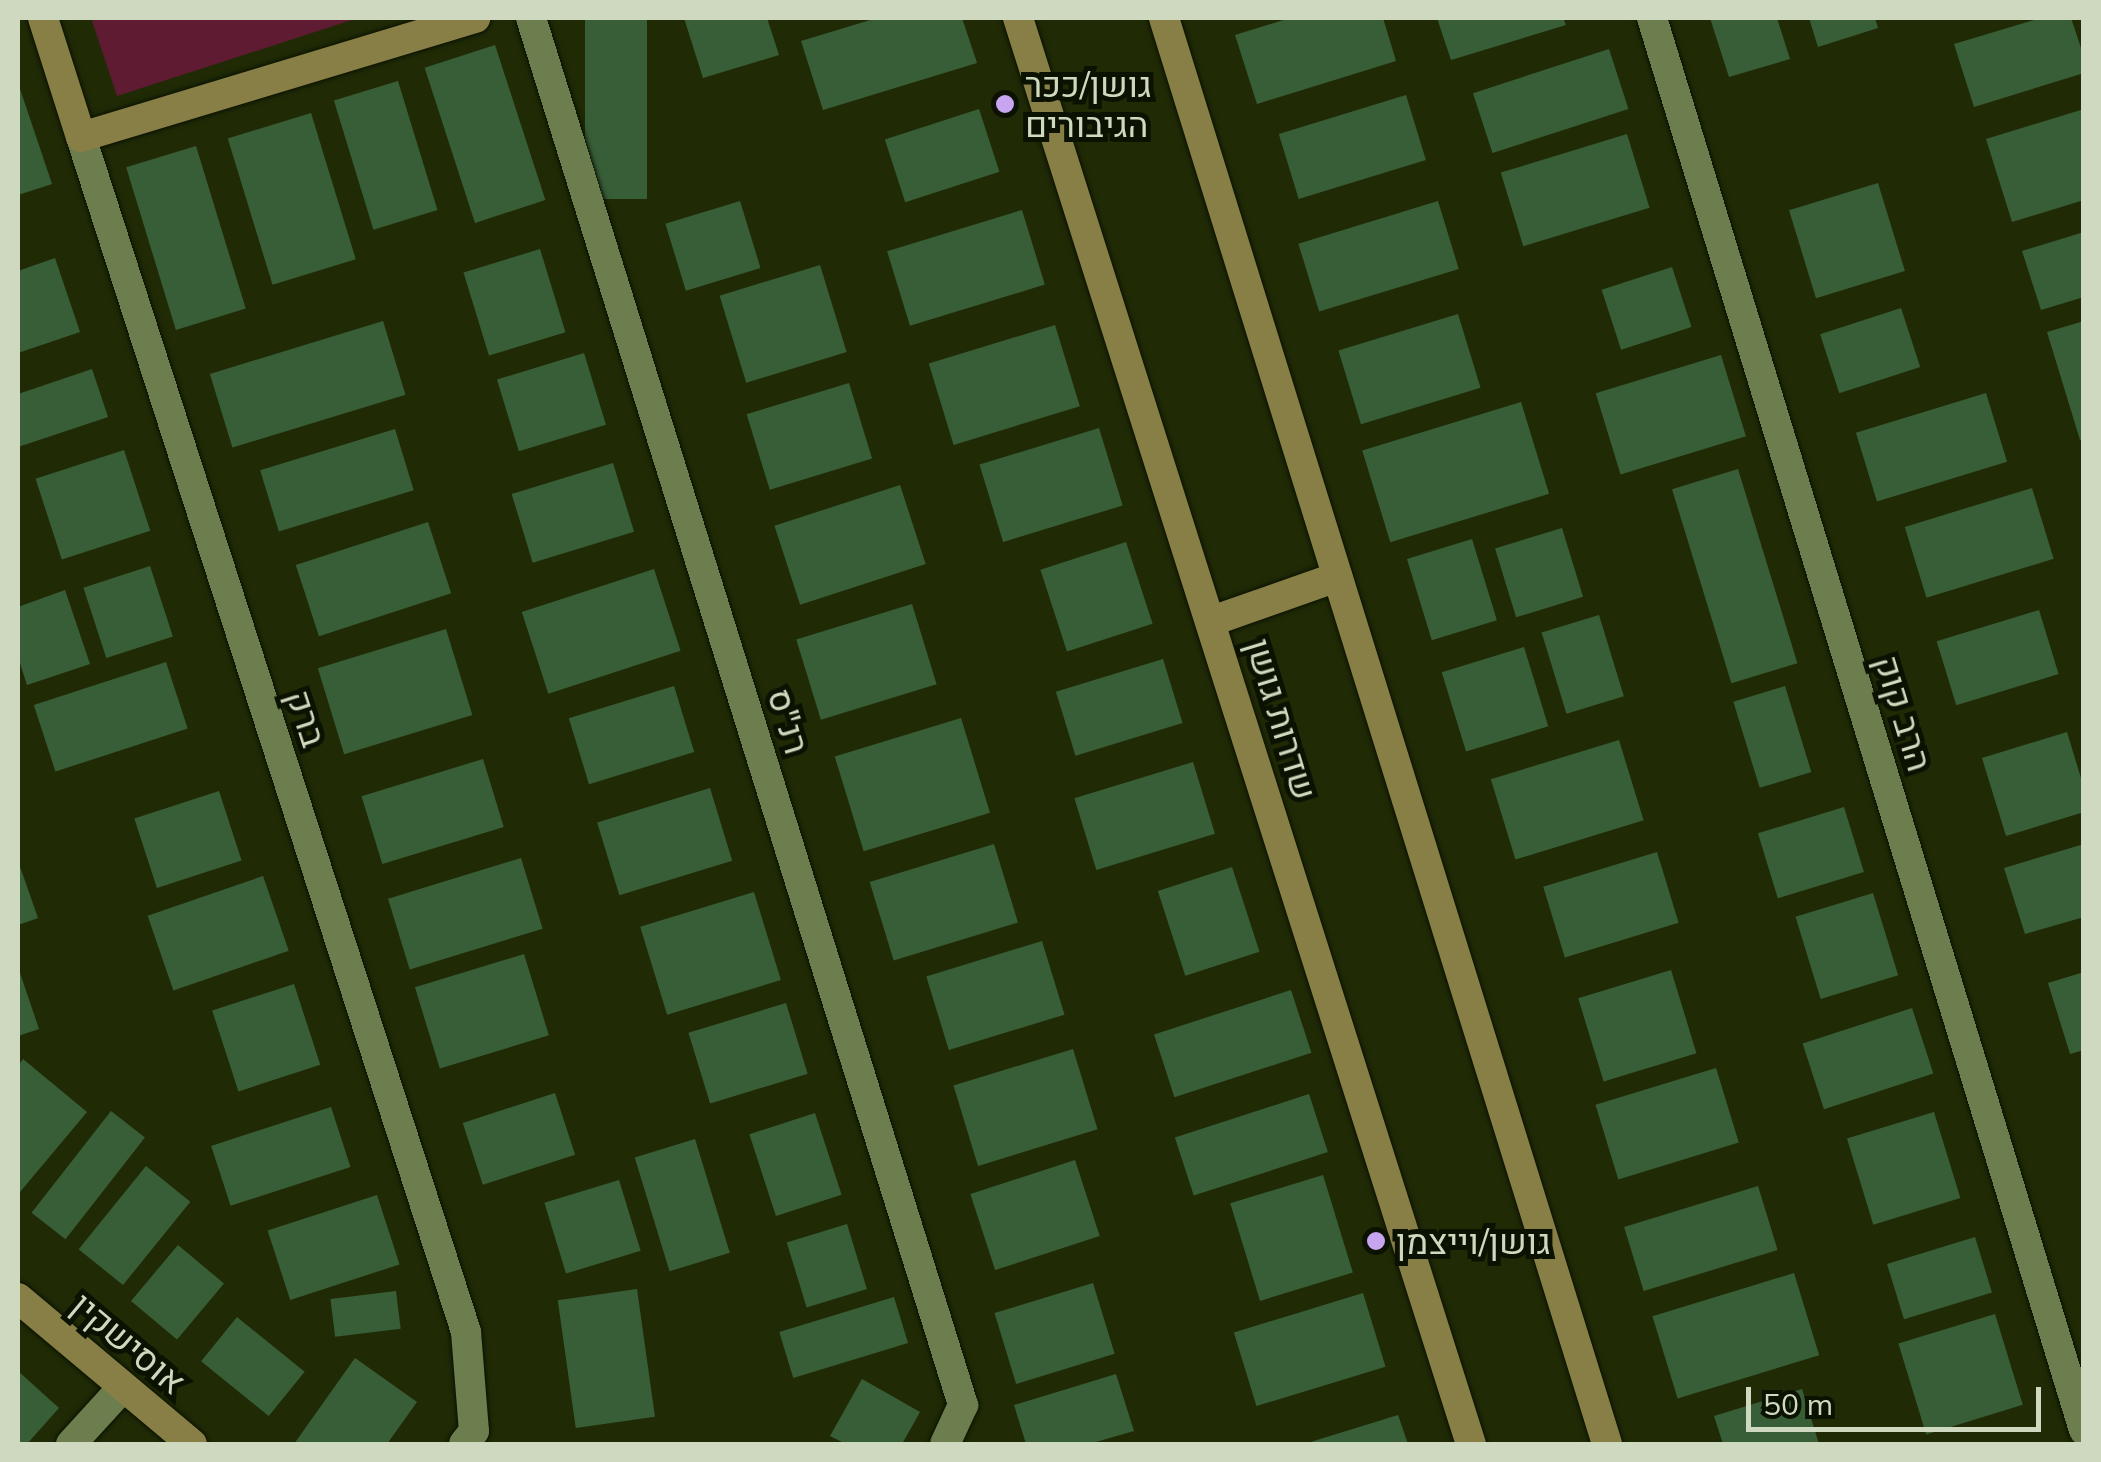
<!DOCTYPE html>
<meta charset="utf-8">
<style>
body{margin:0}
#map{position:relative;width:2101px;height:1462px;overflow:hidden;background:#202b06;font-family:Mulish,Heebo,sans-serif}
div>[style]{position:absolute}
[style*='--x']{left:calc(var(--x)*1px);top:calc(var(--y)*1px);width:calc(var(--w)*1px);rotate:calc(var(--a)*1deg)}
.green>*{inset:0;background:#5e1b31}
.building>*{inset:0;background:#385e38;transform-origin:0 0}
.roads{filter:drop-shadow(0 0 2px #0b1200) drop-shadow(0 0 2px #0b1200)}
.street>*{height:30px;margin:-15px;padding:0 15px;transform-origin:15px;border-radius:15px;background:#6c7e4d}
.secondary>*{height:30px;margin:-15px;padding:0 15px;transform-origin:15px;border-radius:15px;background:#887f46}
.dots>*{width:28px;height:28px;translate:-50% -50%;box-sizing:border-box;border:5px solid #0c1201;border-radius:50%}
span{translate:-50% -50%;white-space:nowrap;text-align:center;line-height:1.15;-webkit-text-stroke:10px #0c1201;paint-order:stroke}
.poi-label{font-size:35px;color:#cfd9bf}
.left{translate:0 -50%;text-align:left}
.street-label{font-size:35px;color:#cfd9bf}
.frame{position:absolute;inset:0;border:20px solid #cfd9bf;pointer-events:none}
.scale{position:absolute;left:1746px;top:1387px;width:295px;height:45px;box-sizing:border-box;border:5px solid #cfd9bf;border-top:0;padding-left:12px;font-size:30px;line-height:35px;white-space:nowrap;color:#cfd9bf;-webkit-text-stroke:8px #0c1201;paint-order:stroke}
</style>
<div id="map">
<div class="green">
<i style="clip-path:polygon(91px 18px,358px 18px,117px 96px)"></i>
</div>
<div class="building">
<i style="left:585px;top:18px;width:62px;height:181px"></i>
<i style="clip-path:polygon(684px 18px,767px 18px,779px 55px,703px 78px)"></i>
<i style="clip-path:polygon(877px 18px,962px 18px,977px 63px,823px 110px,801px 41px)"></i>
<i style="clip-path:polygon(1290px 18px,1383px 18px,1396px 61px,1257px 104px,1235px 35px)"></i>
<i style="clip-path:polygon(1437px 18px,1563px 18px,1566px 25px,1451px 60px)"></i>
<i style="clip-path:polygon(1710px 18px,1777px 18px,1790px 59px,1729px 77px)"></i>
<i style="clip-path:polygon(1809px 18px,1875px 18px,1878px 28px,1818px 47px)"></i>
<i style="clip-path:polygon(2041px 18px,2071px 18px,2084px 57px,2084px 73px,1974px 107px,1954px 44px)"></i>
<i style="left:495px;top:45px;width:163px;height:74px;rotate:72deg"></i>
<i style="left:1609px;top:49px;width:63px;height:143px;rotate:72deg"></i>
<i style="left:398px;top:81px;width:135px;height:67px;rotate:73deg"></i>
<i style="clip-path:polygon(18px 83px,52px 184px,18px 195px)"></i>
<i style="left:1406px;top:95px;width:68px;height:133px;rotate:73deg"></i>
<i style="left:979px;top:109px;width:66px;height:99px;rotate:72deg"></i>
<i style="clip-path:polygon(2084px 109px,2084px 200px,2012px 222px,1986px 139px)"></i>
<i style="left:311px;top:113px;width:153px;height:87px;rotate:73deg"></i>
<i style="left:1627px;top:134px;width:77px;height:132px;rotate:73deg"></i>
<i style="left:196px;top:146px;width:170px;height:73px;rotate:73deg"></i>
<i style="left:1878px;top:183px;width:92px;height:93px;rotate:73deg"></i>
<i style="left:740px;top:201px;width:70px;height:78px;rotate:73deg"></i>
<i style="left:1438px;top:201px;width:71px;height:146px;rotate:73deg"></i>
<i style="left:1022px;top:210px;width:78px;height:141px;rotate:73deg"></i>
<i style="clip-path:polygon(2084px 232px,2084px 297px,2041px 310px,2022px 251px)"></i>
<i style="left:540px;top:249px;width:87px;height:80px;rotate:73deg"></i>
<i style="clip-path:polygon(55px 258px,80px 332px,18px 353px,18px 271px)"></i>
<i style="left:820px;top:265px;width:91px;height:105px;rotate:73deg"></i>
<i style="left:1672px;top:267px;width:63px;height:74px;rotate:72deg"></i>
<i style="left:1901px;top:308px;width:62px;height:85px;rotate:72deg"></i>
<i style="left:1458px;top:314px;width:77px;height:125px;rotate:73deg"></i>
<i style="left:383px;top:321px;width:77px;height:181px;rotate:73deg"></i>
<i style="clip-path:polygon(2084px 321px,2084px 439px,2080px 440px,2047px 332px)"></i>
<i style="left:1055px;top:325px;width:85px;height:132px;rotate:73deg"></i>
<i style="left:584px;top:353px;width:75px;height:91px;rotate:73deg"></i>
<i style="left:1721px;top:355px;width:85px;height:131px;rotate:73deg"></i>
<i style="clip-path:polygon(92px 369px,108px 417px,18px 447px,18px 394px)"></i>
<i style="left:849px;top:383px;width:79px;height:107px;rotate:73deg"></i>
<i style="left:1986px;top:393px;width:72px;height:136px;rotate:73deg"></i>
<i style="left:1521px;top:402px;width:96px;height:166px;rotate:73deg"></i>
<i style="left:1099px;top:428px;width:81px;height:125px;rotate:73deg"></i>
<i style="left:395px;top:429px;width:64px;height:141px;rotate:73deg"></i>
<i style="left:124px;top:450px;width:85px;height:93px;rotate:72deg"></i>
<i style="left:613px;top:463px;width:72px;height:106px;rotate:73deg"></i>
<i style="left:1738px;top:469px;width:203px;height:69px;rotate:73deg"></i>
<i style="left:900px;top:485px;width:83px;height:132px;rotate:72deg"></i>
<i style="left:2032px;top:488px;width:74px;height:133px;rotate:73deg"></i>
<i style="left:428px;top:522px;width:75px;height:139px;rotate:72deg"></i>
<i style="left:1562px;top:528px;width:72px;height:70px;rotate:73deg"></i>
<i style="left:1472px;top:539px;width:85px;height:68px;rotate:73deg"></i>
<i style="left:1126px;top:542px;width:86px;height:90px;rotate:72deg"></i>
<i style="left:150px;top:566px;width:74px;height:70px;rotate:72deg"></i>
<i style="left:654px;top:569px;width:86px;height:139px;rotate:72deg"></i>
<i style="clip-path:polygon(65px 590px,90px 664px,27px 685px,18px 657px,18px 607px)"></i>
<i style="left:912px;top:604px;width:84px;height:121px;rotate:73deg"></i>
<i style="left:2039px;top:610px;width:67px;height:107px;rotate:73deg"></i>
<i style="left:1599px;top:615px;width:85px;height:60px;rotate:73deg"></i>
<i style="left:446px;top:629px;width:90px;height:134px;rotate:73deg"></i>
<i style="left:1524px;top:647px;width:83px;height:86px;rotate:73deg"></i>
<i style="left:1163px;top:659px;width:67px;height:112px;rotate:73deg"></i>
<i style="left:166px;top:662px;width:70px;height:139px;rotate:72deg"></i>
<i style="left:674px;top:686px;width:69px;height:110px;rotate:73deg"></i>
<i style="left:1785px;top:686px;width:90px;height:54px;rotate:73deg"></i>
<i style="left:961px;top:718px;width:99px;height:132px;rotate:73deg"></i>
<i style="clip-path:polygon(2067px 732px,2084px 788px,2084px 812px,2006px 836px,1982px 758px)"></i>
<i style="left:1619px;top:740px;width:84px;height:134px;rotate:73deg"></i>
<i style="left:483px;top:759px;width:71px;height:127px;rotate:73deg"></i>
<i style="left:1193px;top:762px;width:75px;height:124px;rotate:73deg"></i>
<i style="left:710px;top:788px;width:76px;height:118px;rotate:73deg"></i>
<i style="left:219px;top:791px;width:73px;height:89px;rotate:72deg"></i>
<i style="left:1844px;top:807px;width:68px;height:90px;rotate:73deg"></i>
<i style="left:994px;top:844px;width:82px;height:130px;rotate:73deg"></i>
<i style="clip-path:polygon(2084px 844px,2084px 917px,2025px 934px,2004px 868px)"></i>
<i style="left:1657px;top:852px;width:74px;height:119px;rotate:73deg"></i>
<i style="left:521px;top:858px;width:74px;height:139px;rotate:73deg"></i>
<i style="clip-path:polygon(18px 861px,38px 918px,18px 925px)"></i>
<i style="left:1232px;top:867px;width:89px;height:78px;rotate:72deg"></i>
<i style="left:263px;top:876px;width:79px;height:122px;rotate:71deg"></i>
<i style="left:754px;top:892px;width:92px;height:119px;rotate:73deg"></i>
<i style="left:1873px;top:893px;width:86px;height:81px;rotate:73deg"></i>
<i style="left:1042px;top:941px;width:77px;height:121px;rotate:73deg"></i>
<i style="left:524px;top:954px;width:85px;height:114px;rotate:73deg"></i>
<i style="clip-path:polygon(18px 967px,39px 1029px,18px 1036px)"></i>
<i style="left:1671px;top:970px;width:87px;height:97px;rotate:73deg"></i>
<i style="clip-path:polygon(2084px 972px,2084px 1050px,2070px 1054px,2048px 983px)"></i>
<i style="left:294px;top:984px;width:85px;height:86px;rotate:72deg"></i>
<i style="left:1291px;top:990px;width:66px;height:144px;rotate:72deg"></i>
<i style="left:786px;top:1003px;width:74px;height:102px;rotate:73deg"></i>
<i style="left:1912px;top:1008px;width:69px;height:115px;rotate:72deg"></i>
<i style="left:1073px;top:1049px;width:84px;height:125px;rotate:73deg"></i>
<i style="clip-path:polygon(23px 1059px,87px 1112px,20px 1192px,18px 1066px)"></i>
<i style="left:1716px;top:1068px;width:78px;height:126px;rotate:73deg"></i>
<i style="left:555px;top:1093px;width:65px;height:97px;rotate:72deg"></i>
<i style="left:1309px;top:1094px;width:61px;height:141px;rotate:72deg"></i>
<i style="left:331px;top:1107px;width:63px;height:126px;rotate:72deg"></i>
<i style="left:111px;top:1111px;width:43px;height:129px;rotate:38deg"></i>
<i style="left:1934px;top:1112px;width:90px;height:91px;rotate:73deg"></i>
<i style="left:815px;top:1113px;width:86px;height:69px;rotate:72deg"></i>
<i style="left:695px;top:1139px;width:119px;height:63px;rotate:73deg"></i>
<i style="left:1075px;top:1160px;width:80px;height:110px;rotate:72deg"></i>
<i style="left:146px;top:1166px;width:57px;height:107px;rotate:39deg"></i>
<i style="left:1323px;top:1175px;width:102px;height:97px;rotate:73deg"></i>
<i style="left:619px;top:1180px;width:74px;height:78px;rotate:73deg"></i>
<i style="left:1758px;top:1186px;width:67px;height:140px;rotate:73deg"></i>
<i style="left:377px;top:1195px;width:73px;height:115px;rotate:72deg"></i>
<i style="left:847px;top:1224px;width:68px;height:63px;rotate:73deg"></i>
<i style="left:1975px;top:1237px;width:58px;height:92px;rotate:73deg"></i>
<i style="left:178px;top:1245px;width:60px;height:73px;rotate:40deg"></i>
<i style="left:1794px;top:1273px;width:86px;height:148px;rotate:73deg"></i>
<i style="left:1093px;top:1283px;width:74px;height:103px;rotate:73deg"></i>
<i style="left:637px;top:1289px;width:129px;height:80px;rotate:82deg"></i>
<i style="left:396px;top:1291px;width:38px;height:66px;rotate:83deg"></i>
<i style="left:1363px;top:1293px;width:77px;height:135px;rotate:73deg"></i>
<i style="left:894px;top:1297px;width:48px;height:120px;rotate:73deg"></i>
<i style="left:1995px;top:1314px;width:95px;height:101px;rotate:73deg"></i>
<i style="left:237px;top:1317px;width:87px;height:57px;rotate:39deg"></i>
<i style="clip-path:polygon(355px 1358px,417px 1402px,387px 1444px,294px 1444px)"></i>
<i style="clip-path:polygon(18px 1371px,59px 1408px,27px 1444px,18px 1444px)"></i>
<i style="clip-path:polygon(1116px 1374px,1134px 1431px,1089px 1444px,1026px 1444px,1014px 1405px)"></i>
<i style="clip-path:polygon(862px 1379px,920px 1412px,902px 1444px,846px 1444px,830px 1436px)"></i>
<i style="clip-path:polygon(1802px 1389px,1819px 1444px,1723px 1444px,1714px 1416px)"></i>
<i style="clip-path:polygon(1398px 1415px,1408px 1444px,1304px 1444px)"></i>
</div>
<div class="roads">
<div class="street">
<i style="--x:531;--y:18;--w:1453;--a:72.7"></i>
<i style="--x:963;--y:1405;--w:43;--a:114.8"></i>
<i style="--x:1652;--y:18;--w:1477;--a:72.99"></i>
<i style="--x:81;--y:137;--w:1255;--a:72.14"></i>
<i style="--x:466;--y:1332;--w:99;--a:85.4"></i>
<i style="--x:474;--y:1431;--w:16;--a:128"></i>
<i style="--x:71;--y:1444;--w:77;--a:-47.6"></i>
</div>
<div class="secondary">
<i style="--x:43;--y:18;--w:125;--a:72.3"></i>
<i style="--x:81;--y:137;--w:412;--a:-16.8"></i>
<i style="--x:1018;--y:18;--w:1496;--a:72.38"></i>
<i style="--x:1164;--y:18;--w:1493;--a:72.74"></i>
<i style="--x:1212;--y:621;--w:133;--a:-19.4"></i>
<i style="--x:18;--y:1298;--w:227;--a:40"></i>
</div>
</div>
<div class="dots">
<i style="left:1005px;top:104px;background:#c7a6ef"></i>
<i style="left:1376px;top:1241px;background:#c7a6ef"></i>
</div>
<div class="poi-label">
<span class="left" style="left:1025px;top:104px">גושן/ככר<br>הגיבורים</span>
<span class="left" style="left:1396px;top:1241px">גושן/וייצמן</span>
</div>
<div class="street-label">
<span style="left:1904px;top:713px;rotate:73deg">הרב קוק</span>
<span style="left:307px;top:718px;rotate:72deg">ברק</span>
<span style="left:1282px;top:719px;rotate:73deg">שדרות גושן</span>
<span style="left:789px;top:721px;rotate:73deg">רנ"ס</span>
<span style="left:129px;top:1343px;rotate:40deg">אוסישקין</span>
</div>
<div class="frame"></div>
<div class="scale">50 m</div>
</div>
